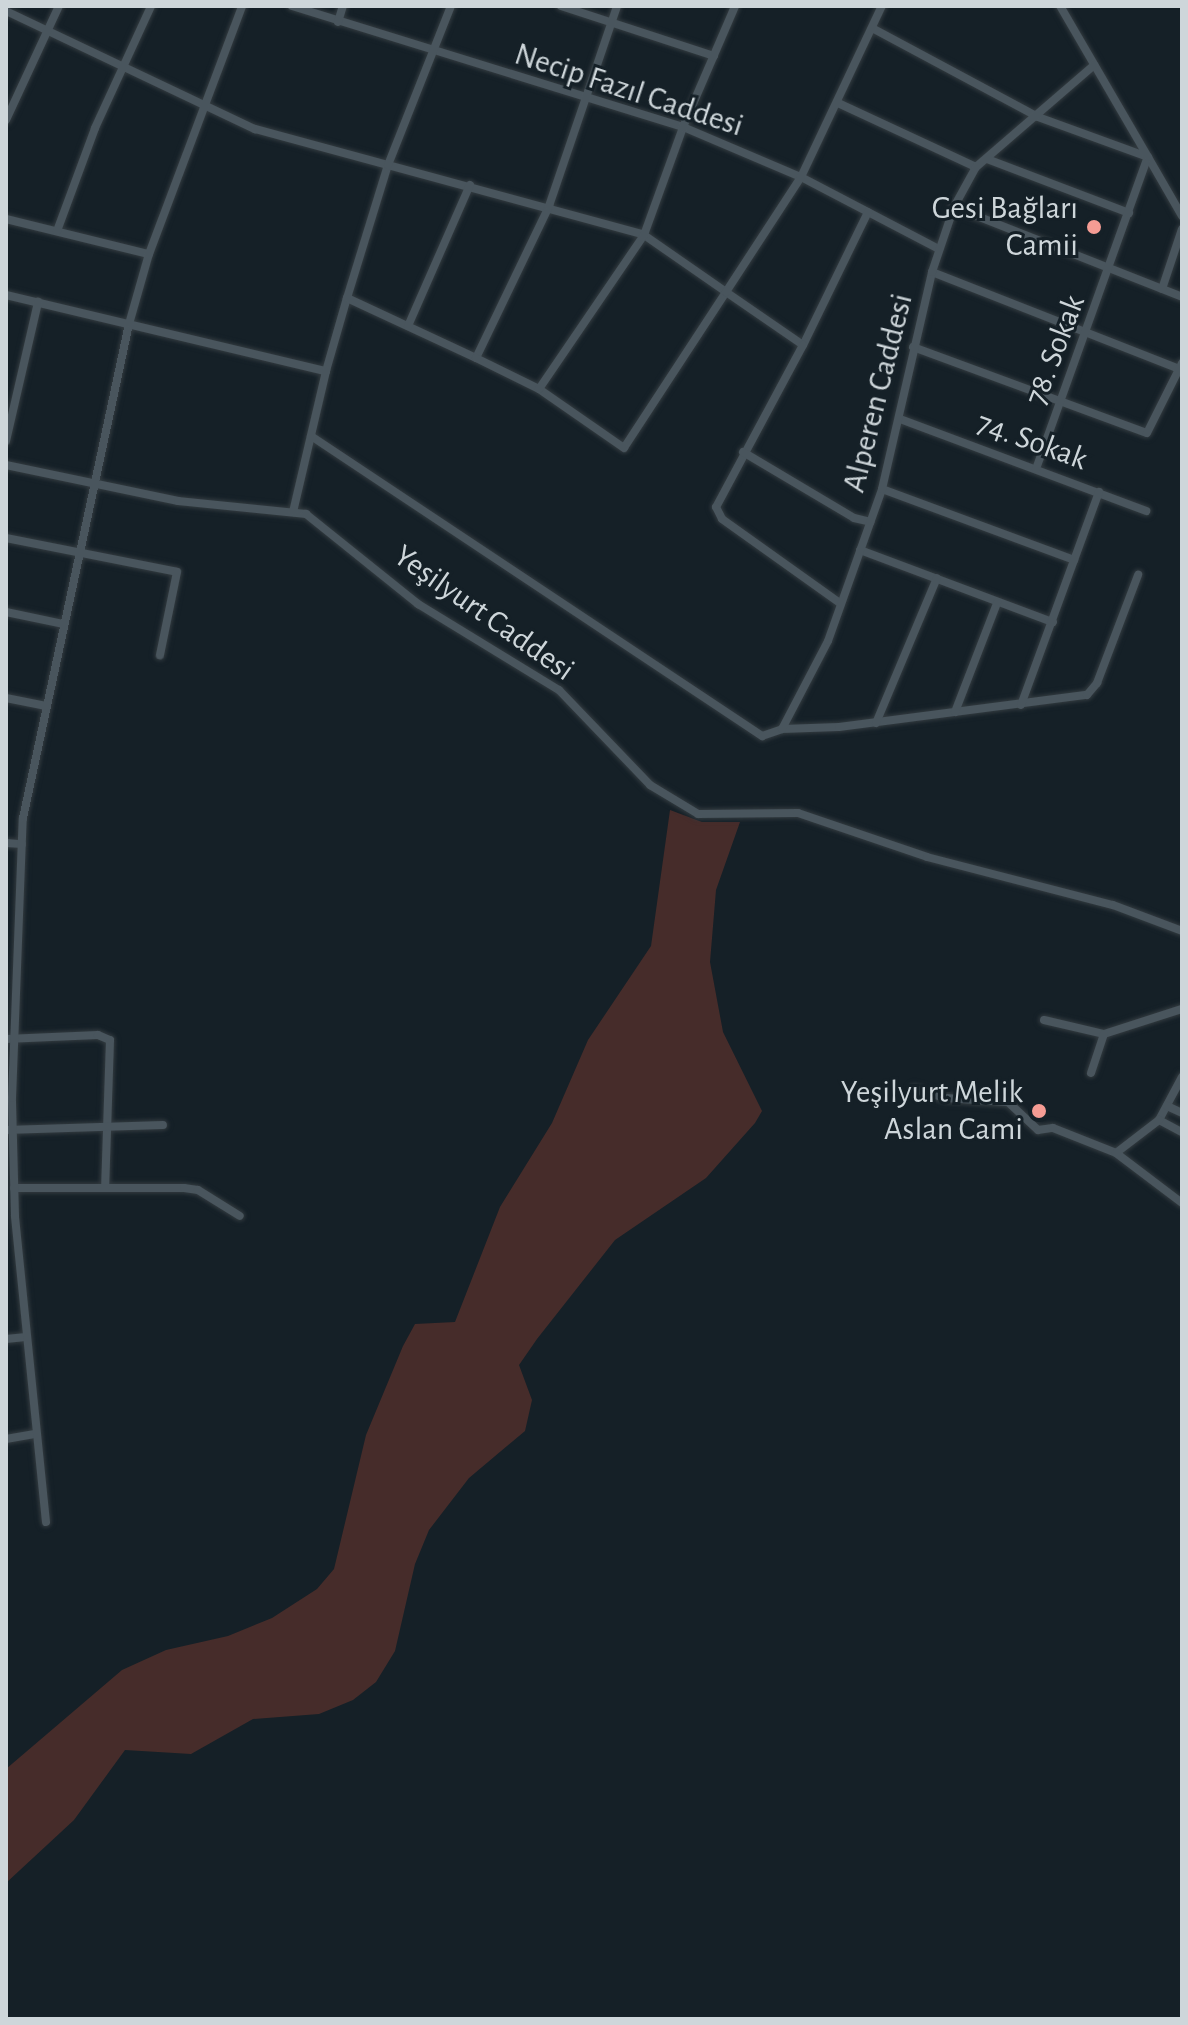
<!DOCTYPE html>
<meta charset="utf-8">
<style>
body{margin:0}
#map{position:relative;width:1188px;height:2025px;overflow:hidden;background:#152027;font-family:"Alegreya Sans",sans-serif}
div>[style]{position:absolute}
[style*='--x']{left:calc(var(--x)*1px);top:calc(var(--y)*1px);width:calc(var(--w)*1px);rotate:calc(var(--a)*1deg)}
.green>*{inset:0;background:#462c2a}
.roads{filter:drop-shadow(0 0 2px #333b40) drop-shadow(0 0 2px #333b40)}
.minor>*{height:8px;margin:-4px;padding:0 4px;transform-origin:4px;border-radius:4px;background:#49555d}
.dots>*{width:22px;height:22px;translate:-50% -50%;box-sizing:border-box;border:4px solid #152027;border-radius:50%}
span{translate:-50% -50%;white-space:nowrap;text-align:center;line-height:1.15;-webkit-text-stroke:6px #152027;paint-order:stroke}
.street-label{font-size:32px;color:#ced6da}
.poi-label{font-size:32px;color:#ced6da}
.right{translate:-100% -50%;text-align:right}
.frame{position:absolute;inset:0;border:8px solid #ced6da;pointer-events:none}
</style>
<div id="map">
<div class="green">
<i style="clip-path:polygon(670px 810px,702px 822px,740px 822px,716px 890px,710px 962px,723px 1032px,762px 1111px,755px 1123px,706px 1178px,615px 1240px,537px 1339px,519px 1365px,532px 1400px,525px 1431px,469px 1478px,429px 1530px,415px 1564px,395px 1651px,376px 1682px,353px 1700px,319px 1714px,253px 1719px,191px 1754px,125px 1750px,74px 1820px,6px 1883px,6px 1769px,122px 1670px,166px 1650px,228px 1636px,272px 1618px,317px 1589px,334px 1569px,366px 1435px,403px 1346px,415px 1324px,455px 1322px,500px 1207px,552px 1123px,588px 1040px,651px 946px)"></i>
</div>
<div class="roads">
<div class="minor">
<i style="--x:292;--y:6;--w:409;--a:17.2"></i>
<i style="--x:683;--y:127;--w:128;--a:23"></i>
<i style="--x:801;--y:177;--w:156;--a:27.6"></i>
<i style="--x:561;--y:6;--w:161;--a:18.1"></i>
<i style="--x:6;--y:11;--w:276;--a:25.4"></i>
<i style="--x:255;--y:129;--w:403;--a:15.2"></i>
<i style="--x:644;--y:235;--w:100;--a:34.8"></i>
<i style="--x:726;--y:292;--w:186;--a:123.2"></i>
<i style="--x:624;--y:448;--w:103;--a:-145.2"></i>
<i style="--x:338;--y:22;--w:17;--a:-73"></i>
<i style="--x:872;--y:28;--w:188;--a:28.2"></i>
<i style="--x:1038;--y:117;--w:117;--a:20"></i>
<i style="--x:1148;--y:157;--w:68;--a:60"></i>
<i style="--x:838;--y:103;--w:152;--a:24.9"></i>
<i style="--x:6;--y:120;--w:126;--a:-65.1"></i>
<i style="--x:987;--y:159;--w:152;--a:20.8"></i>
<i style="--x:954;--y:207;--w:245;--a:21.5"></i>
<i style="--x:868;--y:212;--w:148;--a:116"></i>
<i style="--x:803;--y:345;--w:93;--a:-145.5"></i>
<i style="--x:726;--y:292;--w:137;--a:-56.9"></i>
<i style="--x:801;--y:177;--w:189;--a:-64.7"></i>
<i style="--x:6;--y:219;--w:147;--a:13.8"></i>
<i style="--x:57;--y:231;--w:110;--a:-69.7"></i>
<i style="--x:95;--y:128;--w:134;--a:-65.3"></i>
<i style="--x:932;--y:272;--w:265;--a:21.4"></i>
<i style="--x:1162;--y:289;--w:63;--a:-71.6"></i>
<i style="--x:6;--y:295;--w:329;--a:13.4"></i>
<i style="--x:326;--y:371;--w:76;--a:-74"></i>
<i style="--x:347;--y:298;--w:142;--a:24.9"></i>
<i style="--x:476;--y:358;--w:169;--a:-64.3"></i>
<i style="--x:549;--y:206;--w:211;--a:-71.2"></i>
<i style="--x:347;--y:298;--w:139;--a:-72.9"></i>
<i style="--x:388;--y:165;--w:171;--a:-68.4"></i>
<i style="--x:408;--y:326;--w:154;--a:-66.3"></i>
<i style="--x:803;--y:345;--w:184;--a:118.2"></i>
<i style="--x:716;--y:507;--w:13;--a:63"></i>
<i style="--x:722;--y:519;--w:146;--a:35.5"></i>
<i style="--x:913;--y:347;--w:249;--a:20.2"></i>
<i style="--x:1147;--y:433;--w:78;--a:-63.4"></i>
<i style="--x:476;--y:358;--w:70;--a:26.2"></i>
<i style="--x:539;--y:389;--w:186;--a:-55.7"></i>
<i style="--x:644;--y:235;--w:115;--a:-70.1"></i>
<i style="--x:683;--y:127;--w:132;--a:-66.7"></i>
<i style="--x:900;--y:419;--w:263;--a:20.5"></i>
<i style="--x:311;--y:436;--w:542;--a:33.63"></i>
<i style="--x:762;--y:736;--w:21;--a:-19"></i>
<i style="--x:782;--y:729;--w:57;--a:-2"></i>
<i style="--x:839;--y:727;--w:250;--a:-7.4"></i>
<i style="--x:1087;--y:695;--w:16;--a:-50"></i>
<i style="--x:1097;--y:683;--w:116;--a:-69.2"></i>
<i style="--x:6;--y:441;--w:143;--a:-77"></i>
<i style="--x:743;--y:452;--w:129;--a:30.7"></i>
<i style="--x:854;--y:518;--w:17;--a:13"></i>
<i style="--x:6;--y:465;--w:176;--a:11.8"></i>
<i style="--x:178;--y:501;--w:129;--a:5.8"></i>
<i style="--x:306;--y:514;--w:144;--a:38.8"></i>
<i style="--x:418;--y:604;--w:165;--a:31.4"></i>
<i style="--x:559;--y:690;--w:132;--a:46.2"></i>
<i style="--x:650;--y:785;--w:56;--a:31.1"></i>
<i style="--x:698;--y:814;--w:100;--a:-0.6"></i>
<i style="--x:798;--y:813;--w:136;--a:18.8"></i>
<i style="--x:927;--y:857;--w:192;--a:14.5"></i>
<i style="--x:1113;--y:905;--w:74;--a:20.6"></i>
<i style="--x:1036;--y:469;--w:331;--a:-70.3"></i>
<i style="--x:1148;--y:157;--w:175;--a:-120.2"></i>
<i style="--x:882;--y:489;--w:205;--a:20.3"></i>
<i style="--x:293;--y:512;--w:145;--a:-76.8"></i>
<i style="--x:6;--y:538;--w:174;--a:11.2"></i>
<i style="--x:177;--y:572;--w:85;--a:101.6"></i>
<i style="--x:860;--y:550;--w:206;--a:20.5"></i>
<i style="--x:6;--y:612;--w:58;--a:11.9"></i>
<i style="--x:6;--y:698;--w:41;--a:11.3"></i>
<i style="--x:1021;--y:705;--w:227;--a:-69.9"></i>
<i style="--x:955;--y:712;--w:117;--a:-68.9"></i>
<i style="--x:876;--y:723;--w:157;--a:-67.2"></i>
<i style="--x:782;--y:729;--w:99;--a:-62.4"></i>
<i style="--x:828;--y:641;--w:161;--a:-70.4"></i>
<i style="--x:882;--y:489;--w:223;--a:-77"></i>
<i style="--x:932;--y:272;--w:69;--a:-71.3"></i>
<i style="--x:954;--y:207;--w:46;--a:-61.2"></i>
<i style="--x:976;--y:167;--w:156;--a:-40.8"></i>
<i style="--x:6;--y:843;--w:16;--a:4"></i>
<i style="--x:1044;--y:1020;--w:62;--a:13.1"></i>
<i style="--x:1104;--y:1034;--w:82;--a:-17.8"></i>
<i style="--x:6;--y:1039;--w:92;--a:-2.5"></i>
<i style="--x:98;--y:1035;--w:13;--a:23"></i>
<i style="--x:110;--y:1040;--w:148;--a:91.9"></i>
<i style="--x:1091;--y:1073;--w:41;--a:-71.6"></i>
<i style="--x:1182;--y:1077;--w:49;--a:118.1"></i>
<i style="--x:1159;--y:1120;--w:26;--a:28"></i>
<i style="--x:914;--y:1089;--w:32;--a:16"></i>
<i style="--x:945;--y:1098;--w:63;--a:3.6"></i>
<i style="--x:1008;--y:1102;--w:41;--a:43"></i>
<i style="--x:1038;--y:1130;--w:15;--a:-8"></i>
<i style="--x:1053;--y:1128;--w:68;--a:21.6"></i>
<i style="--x:1167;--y:1106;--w:17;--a:25"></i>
<i style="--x:1159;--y:1120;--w:54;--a:142.5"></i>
<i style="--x:1116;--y:1153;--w:83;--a:37.1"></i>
<i style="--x:6;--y:1130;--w:157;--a:-1.8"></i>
<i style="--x:14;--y:1188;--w:170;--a:0"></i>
<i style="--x:184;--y:1188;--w:14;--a:8"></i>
<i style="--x:198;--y:1190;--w:49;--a:31.8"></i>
<i style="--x:6;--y:1339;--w:20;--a:-6"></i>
<i style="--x:6;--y:1439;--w:29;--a:-10"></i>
<i style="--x:46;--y:1522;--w:308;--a:-95.8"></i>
<i style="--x:15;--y:1216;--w:118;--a:-91.5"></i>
<i style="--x:12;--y:1098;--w:280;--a:-87.8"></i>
<i style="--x:23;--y:818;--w:505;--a:-77.89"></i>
<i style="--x:129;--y:324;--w:73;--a:-74.1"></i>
<i style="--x:149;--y:254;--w:265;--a:-69.4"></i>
</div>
</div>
<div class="dots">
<i style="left:1094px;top:227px;background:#f59c94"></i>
<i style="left:1039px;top:1111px;background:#f59c94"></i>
</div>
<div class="street-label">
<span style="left:629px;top:90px;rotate:18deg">Necip Fazıl Caddesi</span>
<span style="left:1055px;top:350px;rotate:-69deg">78. Sokak</span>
<span style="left:878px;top:393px;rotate:-76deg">Alperen Caddesi</span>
<span style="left:1032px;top:441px;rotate:20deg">74. Sokak</span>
<span style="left:484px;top:613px;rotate:35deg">Yeşilyurt Caddesi</span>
</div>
<div class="poi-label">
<span class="right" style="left:1078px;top:227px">Gesi Bağları<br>Camii</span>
<span class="right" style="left:1023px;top:1111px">Yeşilyurt Melik<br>Aslan Cami</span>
</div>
<div class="frame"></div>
</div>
